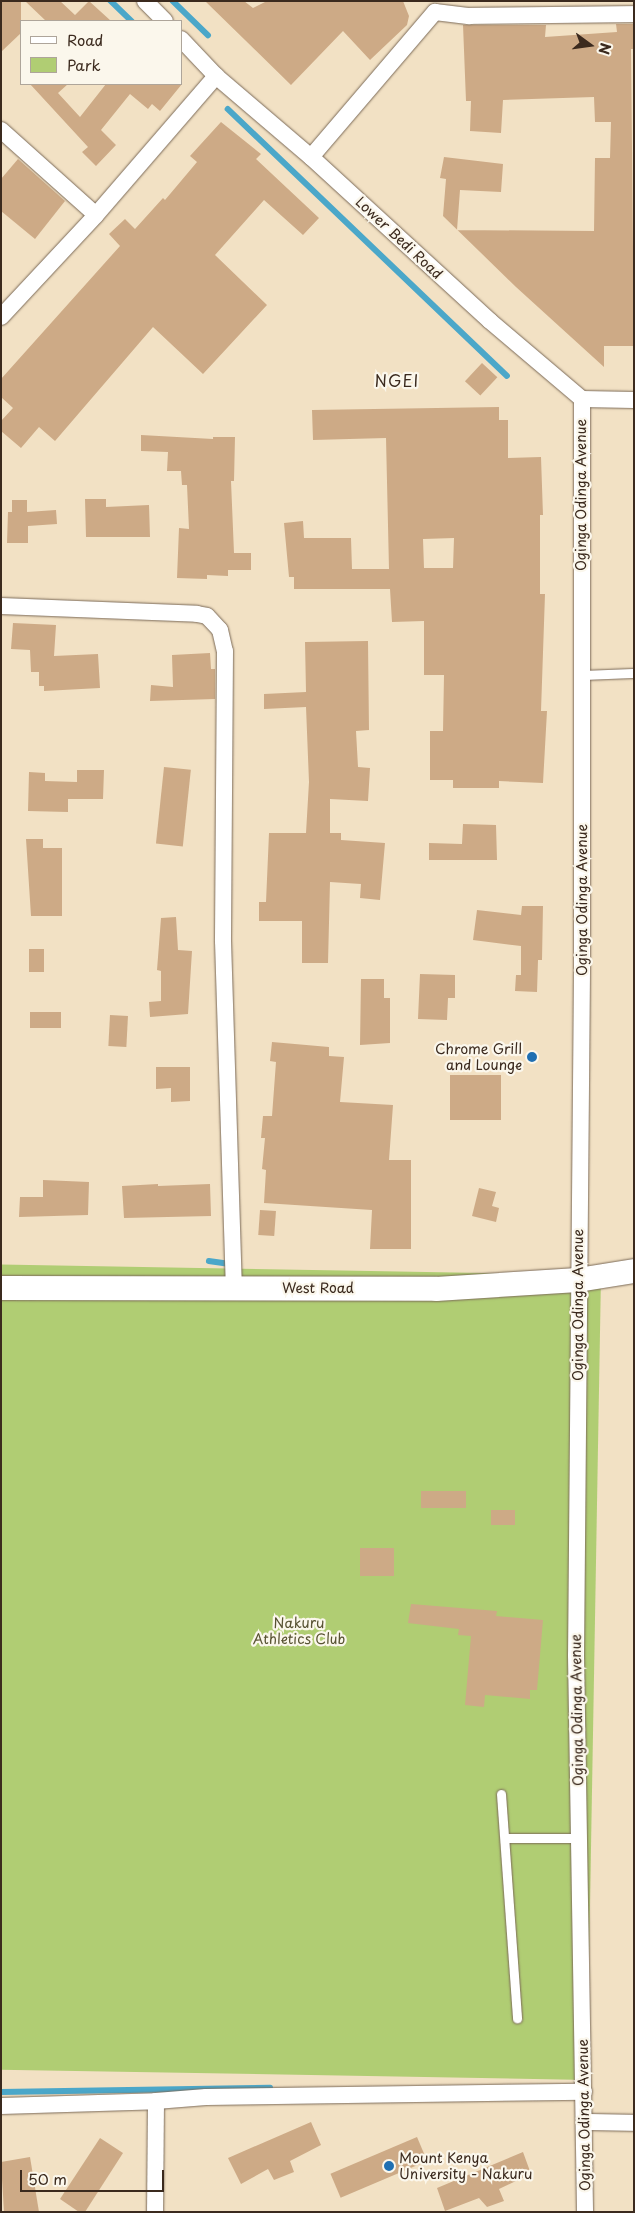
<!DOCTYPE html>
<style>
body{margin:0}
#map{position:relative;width:635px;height:2213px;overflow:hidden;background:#f2e1c4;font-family:"Playpen Sans",sans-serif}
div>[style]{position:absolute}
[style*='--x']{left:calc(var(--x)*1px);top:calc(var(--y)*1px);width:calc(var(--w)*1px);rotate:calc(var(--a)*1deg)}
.green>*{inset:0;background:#b0cd73;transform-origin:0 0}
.stream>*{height:5.5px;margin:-2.75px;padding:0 2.75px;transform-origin:2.75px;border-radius:2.75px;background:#4ba7c9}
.building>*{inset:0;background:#cdaa86;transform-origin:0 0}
.roads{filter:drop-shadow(0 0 1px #7b6a58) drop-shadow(0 0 1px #7b6a58)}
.lane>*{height:9px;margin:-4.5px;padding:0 4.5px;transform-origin:4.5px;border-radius:4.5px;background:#fff}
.street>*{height:16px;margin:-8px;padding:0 8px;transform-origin:8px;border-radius:8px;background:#fff}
.secondary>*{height:24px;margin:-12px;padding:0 12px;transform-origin:12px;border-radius:12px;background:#fff}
.dots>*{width:14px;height:14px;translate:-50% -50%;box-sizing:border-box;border:2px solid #fbf7ec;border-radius:50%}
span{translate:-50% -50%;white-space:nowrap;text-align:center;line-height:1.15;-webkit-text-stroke:4.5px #fbf7ec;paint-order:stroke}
.street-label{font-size:14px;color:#3b2a1e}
.poi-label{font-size:14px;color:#3b2a1e}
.right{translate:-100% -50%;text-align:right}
.left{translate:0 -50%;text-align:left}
.park-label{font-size:14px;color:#585333}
.quarter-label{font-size:16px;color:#3b2a1e;letter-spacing:1px}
.frame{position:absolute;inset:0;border:2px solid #3b2a1e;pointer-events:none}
.legend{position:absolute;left:20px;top:20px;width:162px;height:65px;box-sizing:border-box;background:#fbf7ec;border:1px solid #aea59a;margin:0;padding:6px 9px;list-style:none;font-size:15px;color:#3b2a1e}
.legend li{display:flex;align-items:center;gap:10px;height:25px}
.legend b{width:25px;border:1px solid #aea59a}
.north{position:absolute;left:565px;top:20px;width:50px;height:50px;-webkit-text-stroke:4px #fbf7ec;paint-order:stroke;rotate:104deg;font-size:14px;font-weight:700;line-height:20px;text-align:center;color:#3b2a1e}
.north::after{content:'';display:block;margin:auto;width:18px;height:22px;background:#3b2a1e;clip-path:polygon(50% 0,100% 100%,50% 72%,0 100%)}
.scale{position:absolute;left:20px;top:2170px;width:144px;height:22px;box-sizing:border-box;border:2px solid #3b2a1e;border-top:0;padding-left:6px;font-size:15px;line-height:18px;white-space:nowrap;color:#3b2a1e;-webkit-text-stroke:4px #fbf7ec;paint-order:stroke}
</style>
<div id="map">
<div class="green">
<i style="left:601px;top:1275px;width:805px;height:600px;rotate:91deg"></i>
</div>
<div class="stream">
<i style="--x:111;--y:1;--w:29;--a:44"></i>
<i style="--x:173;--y:1;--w:49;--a:44.2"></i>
<i style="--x:228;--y:109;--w:386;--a:43.7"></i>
<i style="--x:209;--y:1261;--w:21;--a:8"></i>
<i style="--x:1;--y:2092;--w:269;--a:-0.9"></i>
</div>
<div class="building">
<i style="clip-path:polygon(1px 1px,21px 1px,21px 33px,1px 52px)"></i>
<i style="clip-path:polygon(25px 1px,60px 1px,75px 15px,89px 1px,111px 21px,46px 21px)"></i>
<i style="clip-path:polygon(205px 1px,244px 1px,253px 8px,267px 1px,403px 1px,409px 16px,407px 25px,370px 60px,343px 31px,291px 85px)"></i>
<i style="clip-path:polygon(616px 24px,634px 24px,634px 49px,631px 49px,634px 346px,604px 346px,604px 367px,516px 287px,443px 216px,446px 179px,440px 178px,444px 157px,503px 164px,501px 192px,460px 190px,457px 230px,594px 231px,595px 158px,610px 158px,611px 122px,595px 122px,594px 97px,503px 100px,501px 133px,470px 131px,471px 101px,466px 101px,463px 25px,546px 25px,545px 37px,617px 32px)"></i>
<i style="clip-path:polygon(30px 84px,68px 84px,58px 93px,80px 117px,106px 84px,182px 84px,160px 111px,152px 104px,148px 109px,130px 94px,101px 130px,116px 145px,96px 166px,82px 152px,88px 147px)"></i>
<i style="clip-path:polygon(221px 122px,261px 154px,256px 159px,319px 218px,303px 235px,264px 200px,215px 255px,267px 305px,203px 374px,153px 327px,55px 441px,39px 427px,21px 448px,1px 431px,1px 421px,13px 408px,1px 397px,1px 379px,120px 246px,109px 234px,125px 219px,135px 229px,163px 198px,165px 200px,197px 162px,190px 156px)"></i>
<i style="clip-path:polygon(18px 159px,65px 201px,35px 239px,1px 211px,1px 179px)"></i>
<i style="left:482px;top:363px;width:21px;height:25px;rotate:43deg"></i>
<i style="clip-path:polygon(evenodd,499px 407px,499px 420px,508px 420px,508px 458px,541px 457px,543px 515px,540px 515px,540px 594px,545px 594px,541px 711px,547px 711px,543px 783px,499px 781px,499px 788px,453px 788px,453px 780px,430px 780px,430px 731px,443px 731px,444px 675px,424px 675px,424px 621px,392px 622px,390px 589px,294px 589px,294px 577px,289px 577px,284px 523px,303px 521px,304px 538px,351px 538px,352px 569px,389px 569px,386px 438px,313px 440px,312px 410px,499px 407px,454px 538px,453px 568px,424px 568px,423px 539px,454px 538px)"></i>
<i style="clip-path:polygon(141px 435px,213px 439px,213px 437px,235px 437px,234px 481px,231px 481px,234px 553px,251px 553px,251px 570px,228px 570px,228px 576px,207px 575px,207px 579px,177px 578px,179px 528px,189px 529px,187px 485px,182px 485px,181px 471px,167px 471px,168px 452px,141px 451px)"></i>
<i style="clip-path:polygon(85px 499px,106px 499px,106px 507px,149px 505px,150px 537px,86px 537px)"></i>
<i style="clip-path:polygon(12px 500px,27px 500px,27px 512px,56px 510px,57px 524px,28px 526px,28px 543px,7px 543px,8px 512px,12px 512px)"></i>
<i style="clip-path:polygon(13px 623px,56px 625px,54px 656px,98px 654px,100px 688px,44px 691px,44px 686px,39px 686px,39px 672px,31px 672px,30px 650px,11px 649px)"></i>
<i style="clip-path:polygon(368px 641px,369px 730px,356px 731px,358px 767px,370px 768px,368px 801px,330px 799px,330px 833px,341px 833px,341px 840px,385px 843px,380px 900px,360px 898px,361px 884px,330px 882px,328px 963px,302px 963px,302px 921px,259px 921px,259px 902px,266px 902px,269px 833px,306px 833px,309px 782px,306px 707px,264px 709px,264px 694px,306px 692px,305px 642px)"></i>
<i style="clip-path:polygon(210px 653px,211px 669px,215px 669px,215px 699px,150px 701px,151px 685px,173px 687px,172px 655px)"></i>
<i style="left:164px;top:767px;width:27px;height:77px;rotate:6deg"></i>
<i style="clip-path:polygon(77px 770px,104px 770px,103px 799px,68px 799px,68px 812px,28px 811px,29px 772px,45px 773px,45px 781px,77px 782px)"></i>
<i style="clip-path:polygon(463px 824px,496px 825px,497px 860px,429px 860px,429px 843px,462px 844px)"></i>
<i style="clip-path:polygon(26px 839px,43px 839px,43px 848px,62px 848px,62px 916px,31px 916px)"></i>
<i style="clip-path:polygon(522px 906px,543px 906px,542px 960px,538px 960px,537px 992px,515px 991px,516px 975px,521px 975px,521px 946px,473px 940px,477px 910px,521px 915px)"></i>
<i style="clip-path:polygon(176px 917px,178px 950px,192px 951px,188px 1014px,150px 1017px,149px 1002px,161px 1001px,161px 971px,157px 970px,161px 918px)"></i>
<i style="left:29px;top:949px;width:15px;height:23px"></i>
<i style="clip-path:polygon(420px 974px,455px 975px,455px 998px,448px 998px,447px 1020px,418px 1019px)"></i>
<i style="clip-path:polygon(361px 979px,384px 979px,384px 998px,390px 998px,390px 1043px,360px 1045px)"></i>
<i style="left:30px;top:1012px;width:31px;height:16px"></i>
<i style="left:110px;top:1015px;width:18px;height:31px;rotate:3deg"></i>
<i style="clip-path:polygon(272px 1042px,329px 1047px,329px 1056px,344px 1057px,340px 1102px,393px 1105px,389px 1160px,411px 1160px,411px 1249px,370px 1249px,372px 1210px,264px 1203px,266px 1170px,262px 1169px,265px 1138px,261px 1138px,263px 1116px,272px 1116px,276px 1062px,270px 1061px)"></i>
<i style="clip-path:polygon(156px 1067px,190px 1067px,190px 1101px,171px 1102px,171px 1088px,156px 1089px)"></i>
<i style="left:501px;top:1075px;width:45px;height:51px;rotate:90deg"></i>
<i style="clip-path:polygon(43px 1180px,89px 1182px,88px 1215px,19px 1217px,20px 1197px,43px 1197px)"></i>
<i style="clip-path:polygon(158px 1184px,158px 1186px,210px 1184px,211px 1216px,124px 1218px,122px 1186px)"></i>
<i style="clip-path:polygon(479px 1188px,496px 1192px,492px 1206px,499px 1208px,496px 1222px,472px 1216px)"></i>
<i style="left:260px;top:1210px;width:16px;height:25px;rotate:4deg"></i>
<i style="left:421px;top:1491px;width:45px;height:17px"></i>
<i style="left:491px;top:1510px;width:24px;height:15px"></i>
<i style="left:360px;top:1548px;width:34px;height:28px"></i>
<i style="clip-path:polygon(411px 1604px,497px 1611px,496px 1616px,543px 1620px,537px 1690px,530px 1690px,530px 1699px,485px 1695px,484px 1707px,465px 1705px,471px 1636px,458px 1635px,459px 1629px,408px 1623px)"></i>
<i style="clip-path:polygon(311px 2122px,321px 2145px,290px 2161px,294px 2172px,274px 2180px,268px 2169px,241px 2184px,228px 2158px)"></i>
<i style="left:417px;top:2137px;width:26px;height:94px;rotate:67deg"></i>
<i style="clip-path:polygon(100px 2138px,123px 2153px,85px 2212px,79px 2212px,60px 2199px)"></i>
<i style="clip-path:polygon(523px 2152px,531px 2174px,499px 2189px,504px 2201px,487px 2207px,479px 2198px,445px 2211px,437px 2188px)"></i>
<i style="clip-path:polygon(30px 2157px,39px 2212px,4px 2212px,1px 2162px)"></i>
</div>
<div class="roads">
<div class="lane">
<i style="--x:581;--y:675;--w:53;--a:-2.2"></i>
<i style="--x:501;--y:1794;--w:225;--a:85.9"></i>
<i style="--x:505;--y:1838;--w:74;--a:0"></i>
</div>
<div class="street">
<i style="--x:145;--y:1;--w:28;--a:45"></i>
<i style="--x:181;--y:39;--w:51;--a:46.6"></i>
<i style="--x:216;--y:76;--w:125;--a:40.5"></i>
<i style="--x:311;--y:157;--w:243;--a:42.5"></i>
<i style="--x:490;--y:321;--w:121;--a:40.3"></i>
<i style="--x:582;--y:399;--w:52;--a:1.1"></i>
<i style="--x:1;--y:130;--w:127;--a:41.8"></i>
<i style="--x:311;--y:157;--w:191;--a:-49.5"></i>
<i style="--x:435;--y:12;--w:35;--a:7"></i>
<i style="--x:470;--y:16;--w:164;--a:-0.7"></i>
<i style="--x:1;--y:317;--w:139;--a:-47"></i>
<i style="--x:96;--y:215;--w:184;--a:-49.2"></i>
<i style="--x:582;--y:399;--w:572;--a:90"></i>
<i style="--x:582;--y:971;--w:684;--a:90.5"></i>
<i style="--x:576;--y:1655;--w:557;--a:89.07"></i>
<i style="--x:1;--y:606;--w:196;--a:2.3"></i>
<i style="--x:197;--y:614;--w:10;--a:11"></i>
<i style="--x:207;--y:616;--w:19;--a:47"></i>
<i style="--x:220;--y:630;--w:22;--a:77"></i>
<i style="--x:225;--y:651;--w:290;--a:90.4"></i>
<i style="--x:223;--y:941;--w:347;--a:88.2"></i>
<i style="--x:156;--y:2101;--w:50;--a:-4.6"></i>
<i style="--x:206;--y:2097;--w:378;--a:-0.8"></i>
<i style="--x:1;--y:2106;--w:155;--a:-1.8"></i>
<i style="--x:156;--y:2101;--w:111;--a:90.5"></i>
<i style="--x:584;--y:2122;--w:50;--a:1.1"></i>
</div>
<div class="secondary">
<i style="--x:1;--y:1288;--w:435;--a:0.1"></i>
<i style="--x:436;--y:1289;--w:142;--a:-3.6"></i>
<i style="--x:578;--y:1280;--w:57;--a:-9.1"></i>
</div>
</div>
<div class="dots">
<i style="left:532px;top:1057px;background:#1f6fb2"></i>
<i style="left:389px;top:2166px;background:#1f6fb2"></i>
</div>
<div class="street-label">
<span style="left:399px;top:238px;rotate:43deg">Lower Bedi Road</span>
<span style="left:581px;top:495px;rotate:-90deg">Oginga Odinga Avenue</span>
<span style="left:582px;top:900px;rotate:-90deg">Oginga Odinga Avenue</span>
<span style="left:318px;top:1288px">West Road</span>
<span style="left:578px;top:1305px;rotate:-90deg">Oginga Odinga Avenue</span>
<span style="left:577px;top:1710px;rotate:-91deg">Oginga Odinga Avenue</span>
<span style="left:584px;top:2115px;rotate:-91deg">Oginga Odinga Avenue</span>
</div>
<div class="poi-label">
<span class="right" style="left:522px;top:1057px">Chrome Grill<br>and Lounge</span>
<span class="left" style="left:399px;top:2166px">Mount Kenya<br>University - Nakuru</span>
</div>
<div class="park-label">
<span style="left:299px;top:1631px">Nakuru<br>Athletics Club</span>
</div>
<div class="quarter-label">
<span style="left:397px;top:380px">NGEI</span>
</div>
<div class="frame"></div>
<ul class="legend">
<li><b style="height:6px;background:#fff"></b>Road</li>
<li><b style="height:14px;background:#b0cd73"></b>Park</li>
</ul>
<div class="north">N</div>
<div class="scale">50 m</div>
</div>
